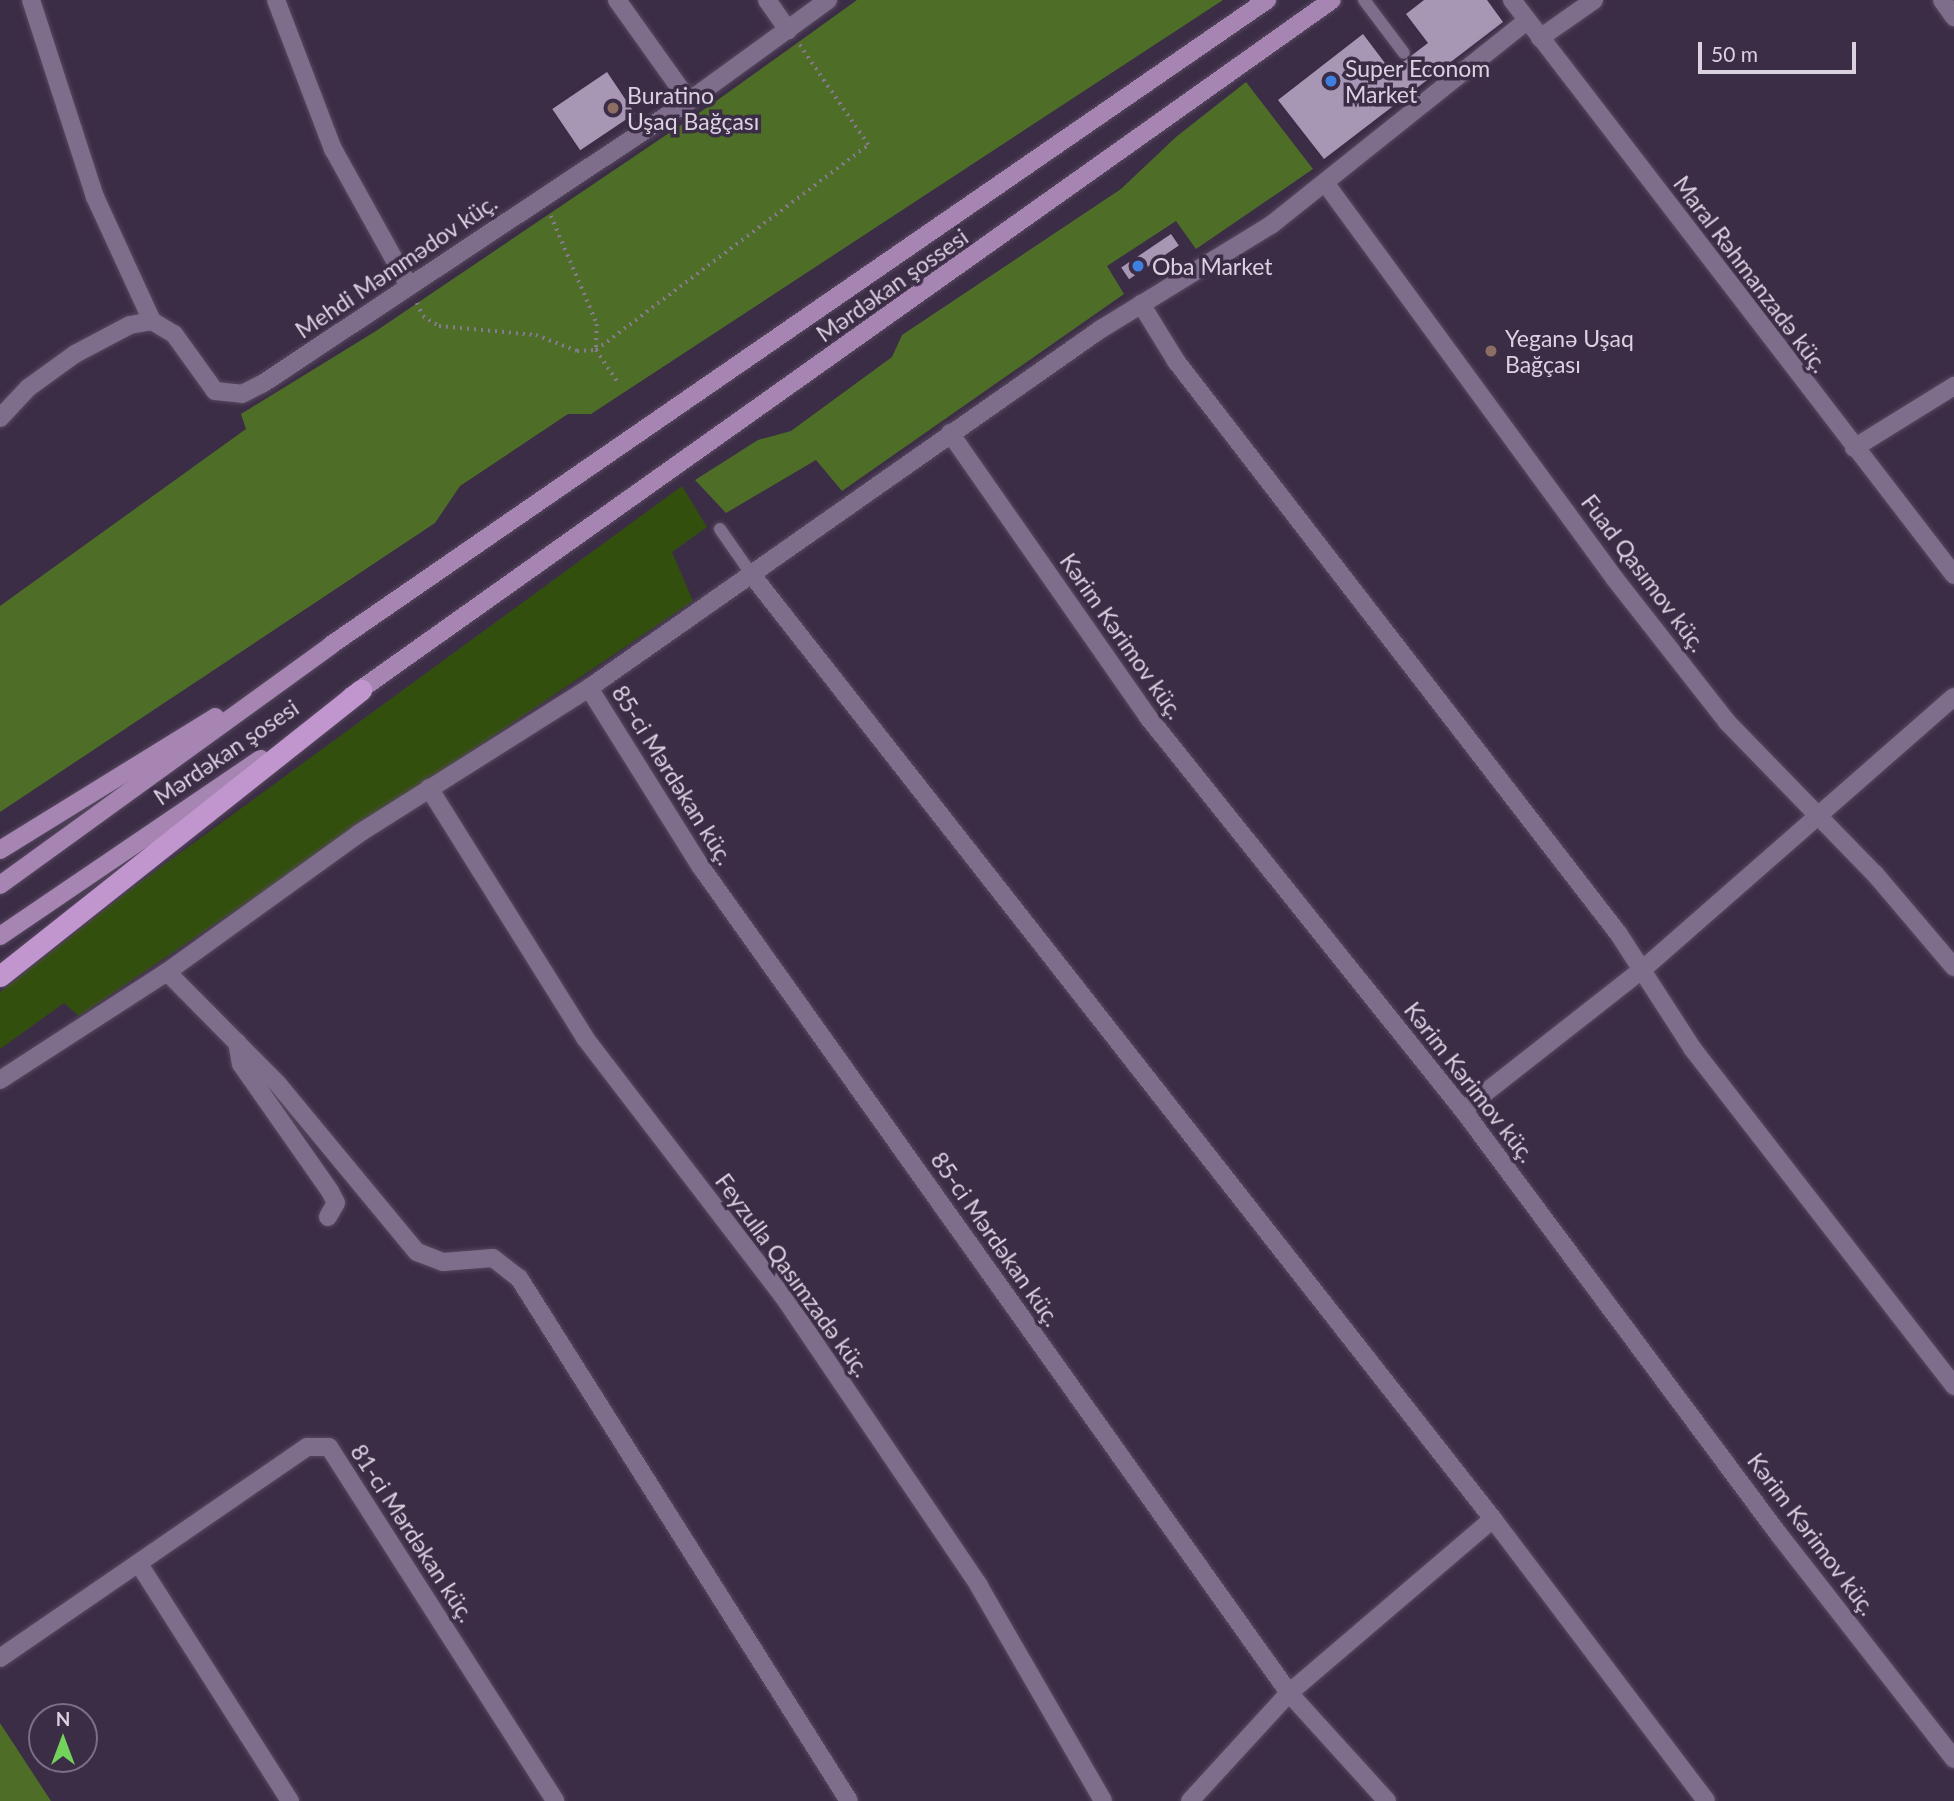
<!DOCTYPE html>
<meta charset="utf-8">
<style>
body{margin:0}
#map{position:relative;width:1954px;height:1801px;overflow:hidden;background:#3c2d46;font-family:Lato,sans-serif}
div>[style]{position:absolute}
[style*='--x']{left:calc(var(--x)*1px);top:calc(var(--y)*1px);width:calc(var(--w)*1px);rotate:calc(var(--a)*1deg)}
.green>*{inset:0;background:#334f0d}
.forest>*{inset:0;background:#4e6e28}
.building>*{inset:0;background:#a896b5;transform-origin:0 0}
.path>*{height:3.5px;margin-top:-1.75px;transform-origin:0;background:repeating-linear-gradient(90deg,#877a8f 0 2px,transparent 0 7px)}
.roads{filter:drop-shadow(0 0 2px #56495f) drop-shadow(0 0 2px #56495f)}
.lane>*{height:12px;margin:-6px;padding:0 6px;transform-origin:6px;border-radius:6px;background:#7e6e8b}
.street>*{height:18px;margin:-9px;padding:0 9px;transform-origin:9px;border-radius:9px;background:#7e6e8b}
.primary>*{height:18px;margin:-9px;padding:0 9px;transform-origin:9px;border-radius:9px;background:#a685b3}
.highway>*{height:21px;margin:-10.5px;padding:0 10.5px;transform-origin:10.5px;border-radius:10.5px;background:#c195cd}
.dots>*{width:19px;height:19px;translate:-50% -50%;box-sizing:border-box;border:4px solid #3c2d46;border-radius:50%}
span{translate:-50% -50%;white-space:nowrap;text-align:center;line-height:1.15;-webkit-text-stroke:7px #3c2d46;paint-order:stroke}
.poi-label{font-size:23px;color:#dad1e1}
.left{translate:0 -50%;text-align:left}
.street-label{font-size:23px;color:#dad1e1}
.north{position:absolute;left:28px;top:1703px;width:70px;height:70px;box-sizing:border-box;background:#3c2d46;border:2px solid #7b6f84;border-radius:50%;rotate:0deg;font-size:19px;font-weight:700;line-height:28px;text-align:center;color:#dad1e1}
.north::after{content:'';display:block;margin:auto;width:24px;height:32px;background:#73d25c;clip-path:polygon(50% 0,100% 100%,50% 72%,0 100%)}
.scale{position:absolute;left:1698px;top:42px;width:158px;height:32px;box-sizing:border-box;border:4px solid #dad1e1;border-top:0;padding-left:9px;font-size:21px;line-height:24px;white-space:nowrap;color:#dad1e1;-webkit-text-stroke:5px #3c2d46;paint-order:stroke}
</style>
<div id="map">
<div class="green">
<i style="clip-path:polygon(682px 486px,707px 527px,672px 552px,693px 601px,79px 1016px,64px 1003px,0 1049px,0 992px,128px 891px)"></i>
</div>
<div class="forest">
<i style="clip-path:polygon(857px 0,1223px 0,591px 414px,568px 414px,460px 486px,435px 523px,0 812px,0 606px,246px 429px,241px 414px,376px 331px,712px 104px)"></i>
<i style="clip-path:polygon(1246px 82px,1313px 169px,1196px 249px,1176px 221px,1107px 266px,1124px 294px,842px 491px,816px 460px,726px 513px,695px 480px,758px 440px,791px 431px,892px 357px,902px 335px,1121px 189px,1176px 137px)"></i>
<i style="clip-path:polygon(0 1723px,51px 1801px,0 1801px)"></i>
</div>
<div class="building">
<i style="clip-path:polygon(1424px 0,1487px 0,1503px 22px,1324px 159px,1278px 100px,1363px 34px,1391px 71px,1428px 43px,1406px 14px)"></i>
<i style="left:607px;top:72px;width:50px;height:66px;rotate:56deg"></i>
<i style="left:1171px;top:234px;width:14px;height:60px;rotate:56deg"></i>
</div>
<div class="path">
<i style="--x:551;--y:216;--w:117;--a:66.9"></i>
<i style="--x:597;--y:324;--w:26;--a:92"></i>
<i style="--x:596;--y:350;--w:37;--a:56"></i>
<i style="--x:417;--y:303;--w:14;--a:65"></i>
<i style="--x:423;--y:316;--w:19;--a:32"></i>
<i style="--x:439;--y:326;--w:97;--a:5.3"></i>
<i style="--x:536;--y:335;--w:44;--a:21.3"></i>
<i style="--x:577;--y:351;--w:19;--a:-3"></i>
<i style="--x:596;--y:350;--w:341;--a:-37"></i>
<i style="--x:868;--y:145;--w:124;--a:-124.5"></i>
</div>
<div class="roads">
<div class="lane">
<i style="--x:1364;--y:0;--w:66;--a:53"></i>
<i style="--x:720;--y:529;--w:56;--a:55.2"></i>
</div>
<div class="street">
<i style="--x:31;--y:0;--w:207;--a:72"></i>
<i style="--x:95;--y:197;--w:136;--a:65.3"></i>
<i style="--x:276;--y:0;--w:160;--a:69.1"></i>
<i style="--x:333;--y:149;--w:157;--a:61"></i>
<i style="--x:617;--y:0;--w:124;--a:54.5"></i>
<i style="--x:767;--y:0;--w:37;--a:55"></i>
<i style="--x:1512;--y:0;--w:725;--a:52.45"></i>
<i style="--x:1942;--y:0;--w:21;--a:55"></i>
<i style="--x:1540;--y:38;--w:66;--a:-35.1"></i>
<i style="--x:1326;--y:184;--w:489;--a:53.8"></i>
<i style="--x:1615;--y:579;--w:182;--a:51.9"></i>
<i style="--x:1727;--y:722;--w:212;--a:45.8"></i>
<i style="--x:1875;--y:874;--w:122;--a:49.7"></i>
<i style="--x:1141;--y:304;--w:67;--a:58.4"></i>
<i style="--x:1176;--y:361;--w:723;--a:52.31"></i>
<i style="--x:1618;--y:933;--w:137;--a:57.2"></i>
<i style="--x:1692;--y:1048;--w:428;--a:52.2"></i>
<i style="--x:0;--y:418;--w:41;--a:-47"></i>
<i style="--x:28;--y:388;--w:58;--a:-35.9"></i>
<i style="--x:75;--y:354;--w:62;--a:-27.8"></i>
<i style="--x:130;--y:325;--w:22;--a:-10"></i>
<i style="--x:152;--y:321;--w:26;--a:31"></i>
<i style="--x:174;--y:334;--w:70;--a:54.3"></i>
<i style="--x:215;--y:391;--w:27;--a:6"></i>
<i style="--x:242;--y:394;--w:22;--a:-27"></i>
<i style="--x:262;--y:384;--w:512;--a:-33.53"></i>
<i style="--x:689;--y:101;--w:172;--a:-36"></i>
<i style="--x:950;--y:433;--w:346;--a:55.1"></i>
<i style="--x:1148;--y:717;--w:504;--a:51.29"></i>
<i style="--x:1463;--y:1110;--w:531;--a:53.35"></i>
<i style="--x:1780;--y:1536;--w:283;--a:52"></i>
<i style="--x:1854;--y:448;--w:118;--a:-31.8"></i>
<i style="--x:752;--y:575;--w:1200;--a:51.87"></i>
<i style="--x:1493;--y:1519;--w:353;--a:52.9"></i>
<i style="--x:589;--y:688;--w:211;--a:58"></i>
<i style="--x:701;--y:867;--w:1014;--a:54.55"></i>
<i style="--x:1289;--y:1693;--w:146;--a:47.8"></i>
<i style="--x:429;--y:788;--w:295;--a:58"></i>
<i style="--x:585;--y:1038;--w:325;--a:52.5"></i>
<i style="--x:783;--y:1296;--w:350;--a:55.9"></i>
<i style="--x:979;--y:1586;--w:248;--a:60"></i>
<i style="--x:167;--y:972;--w:156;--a:45.3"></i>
<i style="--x:277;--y:1083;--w:219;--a:50.4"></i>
<i style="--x:417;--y:1252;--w:28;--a:21"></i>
<i style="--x:443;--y:1262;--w:50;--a:-4.6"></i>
<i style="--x:493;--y:1258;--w:33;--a:38"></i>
<i style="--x:519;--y:1278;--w:618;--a:57.75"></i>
<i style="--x:237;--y:1042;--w:22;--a:80"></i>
<i style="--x:241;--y:1064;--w:155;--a:55"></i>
<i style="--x:330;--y:1191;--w:13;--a:63"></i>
<i style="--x:336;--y:1203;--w:16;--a:120"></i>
<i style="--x:0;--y:1080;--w:199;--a:-32.9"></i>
<i style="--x:167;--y:972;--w:236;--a:-35.8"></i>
<i style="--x:358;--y:834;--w:273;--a:-32.3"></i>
<i style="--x:589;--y:688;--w:625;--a:-35.04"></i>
<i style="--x:1101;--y:329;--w:199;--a:-31.5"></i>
<i style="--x:1271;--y:225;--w:327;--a:-38.6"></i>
<i style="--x:1463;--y:1110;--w:229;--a:-38.1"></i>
<i style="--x:1643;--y:969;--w:413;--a:-41.2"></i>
<i style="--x:139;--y:1564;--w:281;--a:57.5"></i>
<i style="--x:0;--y:1658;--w:373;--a:-34.5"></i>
<i style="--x:307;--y:1447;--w:22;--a:0"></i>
<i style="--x:329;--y:1447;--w:420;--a:57.4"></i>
<i style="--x:1190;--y:1801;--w:147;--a:-47.5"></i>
<i style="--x:1289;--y:1693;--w:268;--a:-40.5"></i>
</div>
<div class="primary">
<i style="--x:350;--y:697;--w:1204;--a:-35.37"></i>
<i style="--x:0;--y:850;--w:253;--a:-31.7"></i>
<i style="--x:0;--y:885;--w:409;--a:-35.9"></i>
<i style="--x:331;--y:645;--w:1137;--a:-34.57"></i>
<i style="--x:0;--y:936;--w:315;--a:-34.2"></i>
</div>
<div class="highway">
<i style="--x:0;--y:976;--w:461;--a:-38.4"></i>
</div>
</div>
<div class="dots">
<i style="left:1331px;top:81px;background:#3f7fe0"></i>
<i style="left:613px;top:108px;background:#8d6e63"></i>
<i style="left:1138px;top:266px;background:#3f7fe0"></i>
<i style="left:1491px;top:351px;background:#8d6e63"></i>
</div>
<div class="poi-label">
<span class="left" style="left:1345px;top:81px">Super Econom<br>Market</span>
<span class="left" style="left:627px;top:108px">Buratino<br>Uşaq Bağçası</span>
<span class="left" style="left:1152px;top:266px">Oba Market</span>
<span class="left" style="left:1505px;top:351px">Yeganə Uşaq<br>Bağçası</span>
</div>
<div class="street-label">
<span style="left:396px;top:266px;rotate:-34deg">Mehdi Məmmədov küç.</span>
<span style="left:1751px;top:274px;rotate:53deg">Maral Rəhmanzadə küç.</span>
<span style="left:892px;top:285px;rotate:-35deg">Mərdəkan şossesi</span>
<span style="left:1644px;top:573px;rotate:53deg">Fuad Qasımov küç.</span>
<span style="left:1122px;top:636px;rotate:55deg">Kərim Kərimov küç.</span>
<span style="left:226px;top:752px;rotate:-34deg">Mərdəkan şosesi</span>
<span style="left:673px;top:775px;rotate:58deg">85-ci Mərdəkan küç.</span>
<span style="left:1470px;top:1082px;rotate:52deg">Kərim Kərimov küç.</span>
<span style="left:996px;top:1239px;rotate:55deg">85-ci Mərdəkan küç.</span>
<span style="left:793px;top:1275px;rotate:54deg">Feyzulla Qasımzadə küç.</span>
<span style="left:413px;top:1533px;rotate:57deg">81-ci Mərdəkan küç.</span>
<span style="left:1812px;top:1534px;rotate:53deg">Kərim Kərimov küç.</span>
</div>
<div class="north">N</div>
<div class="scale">50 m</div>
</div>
